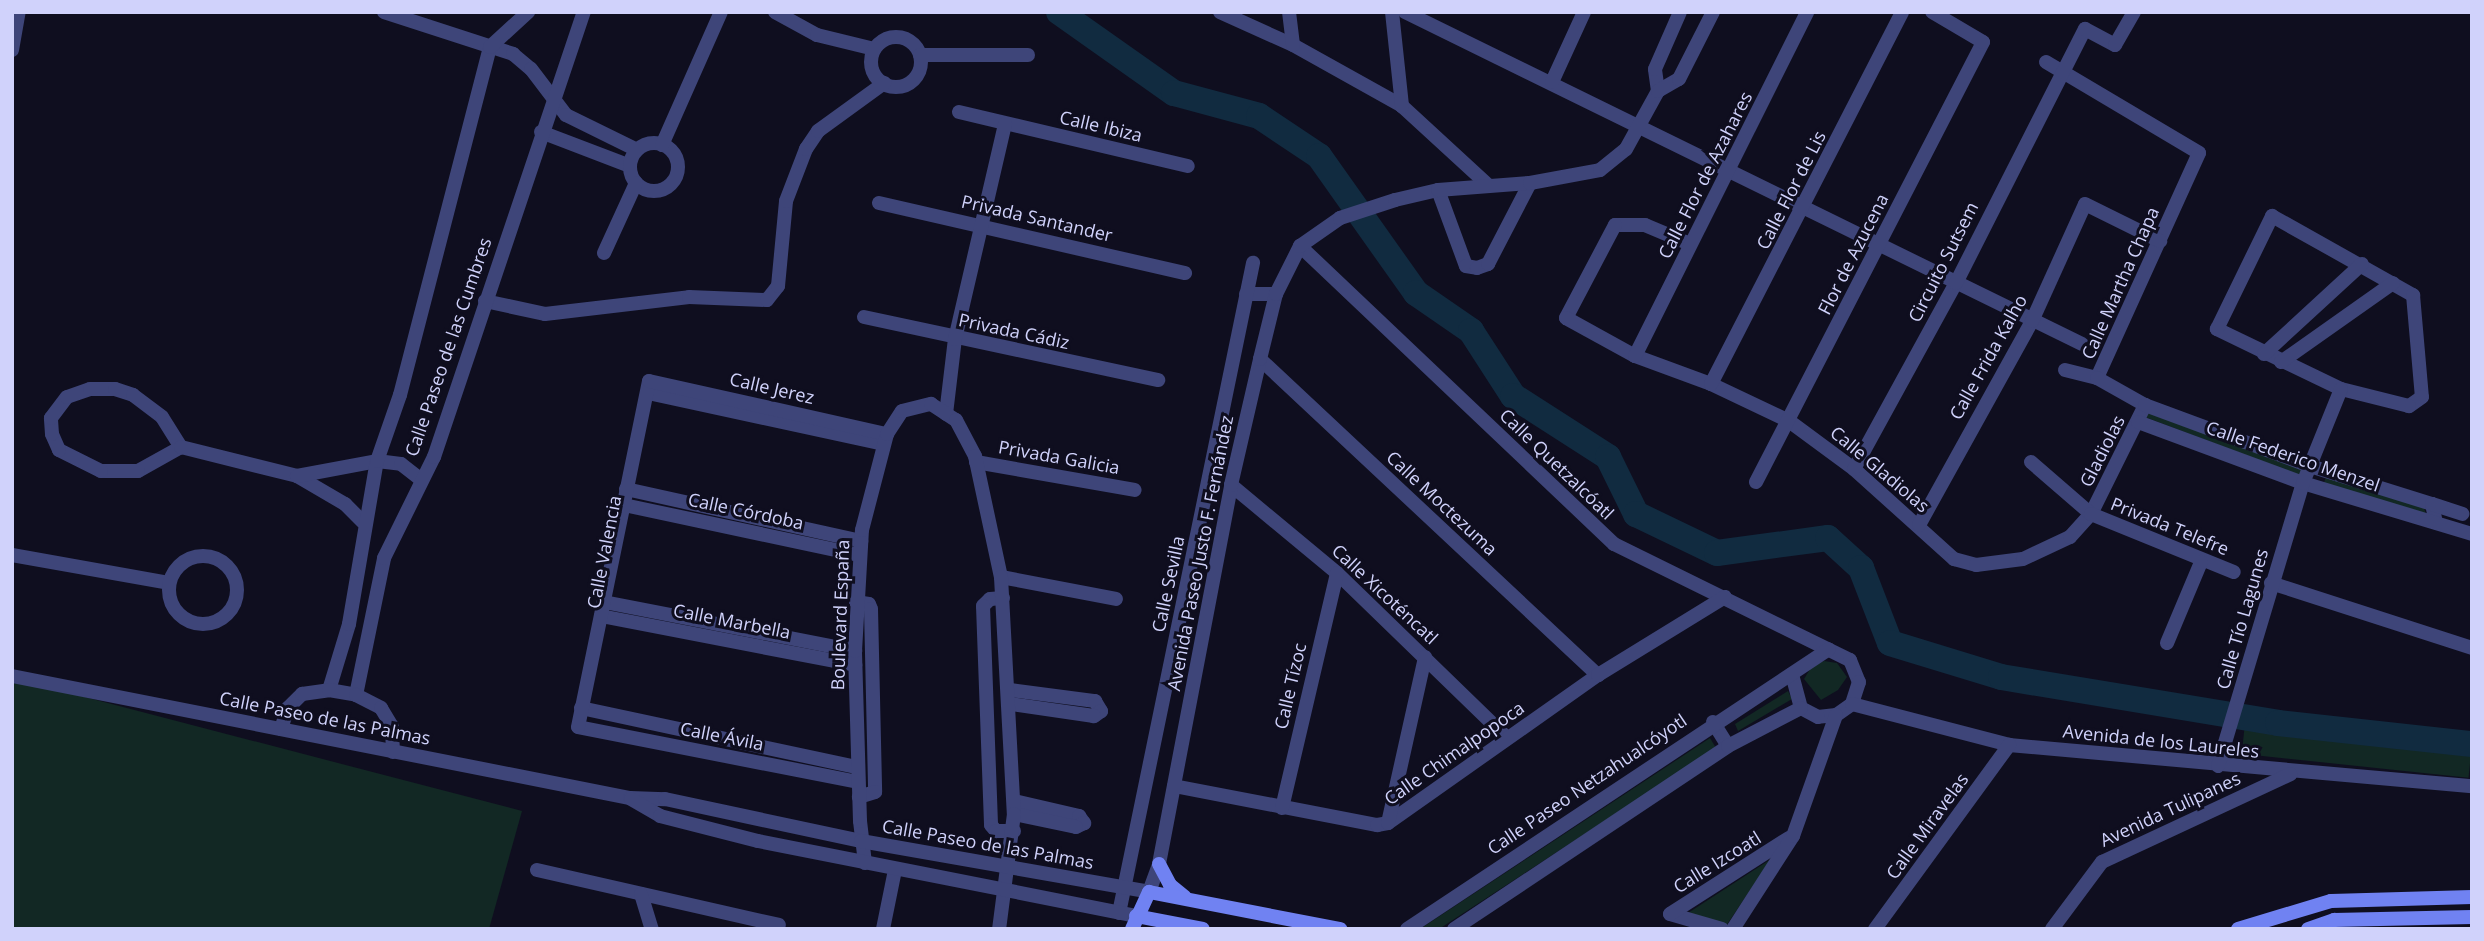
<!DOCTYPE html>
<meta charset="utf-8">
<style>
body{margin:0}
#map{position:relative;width:2484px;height:941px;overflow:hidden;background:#0f0e1f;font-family:"Open Sans",sans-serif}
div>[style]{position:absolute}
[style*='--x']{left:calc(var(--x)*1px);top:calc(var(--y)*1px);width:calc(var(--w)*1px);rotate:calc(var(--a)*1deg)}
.green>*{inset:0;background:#122824;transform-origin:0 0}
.river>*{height:26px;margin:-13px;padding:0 13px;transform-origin:13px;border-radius:13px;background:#112b40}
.minor>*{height:14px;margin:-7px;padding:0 7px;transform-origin:7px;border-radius:7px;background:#3e4579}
.minor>.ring{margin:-7px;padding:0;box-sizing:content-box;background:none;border:14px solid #3e4579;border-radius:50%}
.tertiary>*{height:14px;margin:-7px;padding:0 7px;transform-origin:7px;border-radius:7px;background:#3e4579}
.secondary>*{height:14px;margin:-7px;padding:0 7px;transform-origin:7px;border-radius:7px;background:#7082f2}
span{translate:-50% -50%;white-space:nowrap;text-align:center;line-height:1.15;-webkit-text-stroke:6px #0f0e1f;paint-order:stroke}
.street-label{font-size:18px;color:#d0d2fb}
.frame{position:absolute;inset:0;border:14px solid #d0d2fb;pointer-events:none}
</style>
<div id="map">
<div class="green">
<i style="clip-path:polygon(2148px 411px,2306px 469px,2301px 476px,2145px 417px)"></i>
<i style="clip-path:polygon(2326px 477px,2424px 508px,2427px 517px,2323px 485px)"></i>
<i style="clip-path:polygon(1824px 661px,1837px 663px,1847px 677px,1838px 690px,1821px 700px,1804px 679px,1812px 666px)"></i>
<i style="clip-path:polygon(12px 678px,522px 811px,489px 929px,12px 929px)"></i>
<i style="clip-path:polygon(1788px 691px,1792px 699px,1738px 731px,1735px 724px)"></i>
<i style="left:2245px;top:723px;width:228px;height:31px;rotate:6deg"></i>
<i style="clip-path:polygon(1710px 738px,1716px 748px,1439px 929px,1420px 929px)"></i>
<i style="clip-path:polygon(1771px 859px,1726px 926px,1688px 913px)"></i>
</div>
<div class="river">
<i style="--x:1059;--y:12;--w:141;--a:35.2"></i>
<i style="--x:1174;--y:93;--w:88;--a:15.1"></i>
<i style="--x:1259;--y:116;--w:72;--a:33.7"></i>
<i style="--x:1319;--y:156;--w:168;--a:54.7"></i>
<i style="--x:1416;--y:293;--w:67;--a:34.6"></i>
<i style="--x:1471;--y:331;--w:77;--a:57.1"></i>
<i style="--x:1513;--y:396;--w:113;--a:32.7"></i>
<i style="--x:1608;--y:457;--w:64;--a:63.8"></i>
<i style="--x:1636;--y:514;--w:90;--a:25.7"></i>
<i style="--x:1717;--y:553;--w:112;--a:-7.7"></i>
<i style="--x:1828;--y:538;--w:45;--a:42.3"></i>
<i style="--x:1861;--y:568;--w:80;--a:68.9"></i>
<i style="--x:1890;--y:643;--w:116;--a:17"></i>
<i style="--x:2001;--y:677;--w:281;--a:9.4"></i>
<i style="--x:2278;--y:723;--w:195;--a:6.2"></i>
</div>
<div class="minor">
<i style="--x:384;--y:12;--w:136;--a:18"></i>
<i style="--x:513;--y:54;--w:23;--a:40"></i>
<i style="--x:531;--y:69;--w:58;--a:52.7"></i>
<i style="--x:566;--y:115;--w:79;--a:26.2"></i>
<i style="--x:775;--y:12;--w:48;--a:28.7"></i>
<i style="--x:817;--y:35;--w:59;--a:13.8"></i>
<i style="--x:1220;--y:12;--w:80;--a:24.3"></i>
<i style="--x:1293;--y:45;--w:125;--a:29.2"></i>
<i style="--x:1402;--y:106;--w:117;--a:42.6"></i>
<i style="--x:1289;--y:12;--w:33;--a:83"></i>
<i style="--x:1392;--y:12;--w:95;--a:83.9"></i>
<i style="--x:1405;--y:12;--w:754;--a:26.12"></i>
<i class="ring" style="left:871px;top:37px;width:36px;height:36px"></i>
<i style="--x:920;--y:55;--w:108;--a:0"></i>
<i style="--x:2046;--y:62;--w:178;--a:30.7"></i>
<i style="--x:2199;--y:153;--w:247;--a:114.4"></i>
<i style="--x:1552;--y:82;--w:77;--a:-65.4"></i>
<i style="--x:959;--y:112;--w:235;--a:13.3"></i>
<i style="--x:541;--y:132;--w:95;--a:20.9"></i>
<i class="ring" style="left:630px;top:143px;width:34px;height:34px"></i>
<i style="--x:662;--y:145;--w:145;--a:-66.1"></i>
<i style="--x:1438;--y:190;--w:81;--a:69.8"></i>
<i style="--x:1466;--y:266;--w:11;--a:10"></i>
<i style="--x:1477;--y:268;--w:12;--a:-20"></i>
<i style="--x:1488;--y:264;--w:91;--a:-62.6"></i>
<i style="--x:879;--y:203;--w:314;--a:12.9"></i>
<i style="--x:2272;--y:216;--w:162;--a:29.3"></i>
<i style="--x:2413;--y:295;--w:102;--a:85"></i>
<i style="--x:2422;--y:397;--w:16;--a:145"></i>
<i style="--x:2409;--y:406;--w:70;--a:-166"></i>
<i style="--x:2341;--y:389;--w:138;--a:-154.2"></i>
<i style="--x:2217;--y:329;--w:126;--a:-64"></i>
<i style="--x:1690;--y:244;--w:49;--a:-157.1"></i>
<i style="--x:1645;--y:225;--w:30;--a:180"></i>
<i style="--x:1615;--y:225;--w:105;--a:117.8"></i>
<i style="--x:1566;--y:318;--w:79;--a:28.8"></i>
<i style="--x:1635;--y:356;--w:81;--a:20.2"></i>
<i style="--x:1711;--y:384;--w:86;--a:25.4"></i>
<i style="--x:1789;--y:421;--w:81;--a:36.4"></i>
<i style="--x:1854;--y:469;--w:135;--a:42"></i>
<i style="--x:1954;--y:559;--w:23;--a:15"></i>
<i style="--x:1976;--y:565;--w:47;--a:-7.3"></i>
<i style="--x:2023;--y:559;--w:52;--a:-25.1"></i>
<i style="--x:2070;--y:537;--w:31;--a:-48"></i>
<i style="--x:2091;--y:514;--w:122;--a:-63.6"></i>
<i style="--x:1300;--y:246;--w:433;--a:43.5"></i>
<i style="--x:1614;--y:544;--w:263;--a:26.2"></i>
<i style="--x:1850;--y:660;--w:24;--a:68"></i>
<i style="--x:1859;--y:682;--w:23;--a:108"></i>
<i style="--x:1852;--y:704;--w:19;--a:145"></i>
<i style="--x:1836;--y:715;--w:18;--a:174"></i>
<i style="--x:1818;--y:717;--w:19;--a:-152"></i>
<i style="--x:1801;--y:708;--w:35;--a:-105"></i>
<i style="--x:604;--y:253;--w:77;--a:-65.4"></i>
<i style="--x:1246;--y:294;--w:30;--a:0"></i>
<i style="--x:485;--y:301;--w:61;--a:12.2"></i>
<i style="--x:545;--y:314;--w:145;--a:-6.7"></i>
<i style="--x:689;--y:297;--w:78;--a:2.2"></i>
<i style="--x:767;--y:300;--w:18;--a:-52"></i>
<i style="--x:778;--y:286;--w:85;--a:-84.6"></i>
<i style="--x:786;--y:201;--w:56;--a:-69"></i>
<i style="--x:806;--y:149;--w:22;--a:-56"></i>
<i style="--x:818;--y:131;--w:82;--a:-36"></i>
<i style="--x:864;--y:317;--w:301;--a:12.1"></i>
<i style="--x:2264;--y:354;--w:133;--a:-42.6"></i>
<i style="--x:1635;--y:356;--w:385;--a:-63.4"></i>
<i style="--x:1260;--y:359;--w:463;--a:43.1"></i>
<i style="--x:2281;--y:362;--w:137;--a:-35.2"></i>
<i style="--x:2065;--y:370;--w:33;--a:14"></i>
<i style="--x:2097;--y:378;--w:55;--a:29.4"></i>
<i style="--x:2145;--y:405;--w:176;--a:20.3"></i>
<i style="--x:2310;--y:466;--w:128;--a:17.3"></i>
<i style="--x:2432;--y:504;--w:19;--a:78"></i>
<i style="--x:1711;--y:384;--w:418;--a:-62.8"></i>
<i style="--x:648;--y:393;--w:241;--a:12.2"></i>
<i style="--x:946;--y:414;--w:76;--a:-83.2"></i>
<i style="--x:955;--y:339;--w:221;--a:-76.9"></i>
<i style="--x:2138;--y:422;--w:176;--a:20.3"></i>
<i style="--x:2303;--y:483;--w:177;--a:16.8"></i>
<i style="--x:181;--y:447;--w:49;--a:150.8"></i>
<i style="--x:138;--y:471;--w:37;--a:180"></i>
<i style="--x:101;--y:471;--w:47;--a:-153.4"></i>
<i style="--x:59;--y:450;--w:17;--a:-114"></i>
<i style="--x:52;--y:434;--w:16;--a:-94"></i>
<i style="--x:51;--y:418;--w:26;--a:-53"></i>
<i style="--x:67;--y:397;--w:24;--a:-19"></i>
<i style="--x:90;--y:389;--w:25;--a:0"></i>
<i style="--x:115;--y:389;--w:19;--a:18"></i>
<i style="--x:133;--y:395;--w:36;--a:37"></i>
<i style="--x:162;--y:417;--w:36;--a:58"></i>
<i style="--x:181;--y:447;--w:120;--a:14"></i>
<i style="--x:297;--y:476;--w:56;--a:30.3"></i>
<i style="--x:345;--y:504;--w:25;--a:45"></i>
<i style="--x:976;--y:462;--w:161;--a:10"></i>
<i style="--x:2031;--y:462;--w:79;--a:40.9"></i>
<i style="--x:2091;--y:514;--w:154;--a:22.1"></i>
<i style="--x:1854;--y:469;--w:212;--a:-61.3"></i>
<i style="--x:1956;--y:283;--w:285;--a:-63.1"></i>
<i style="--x:2085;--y:29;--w:34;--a:28"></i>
<i style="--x:2115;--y:45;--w:38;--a:-60"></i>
<i style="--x:297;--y:476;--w:81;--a:-10.6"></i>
<i style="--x:377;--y:461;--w:24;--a:7"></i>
<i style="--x:401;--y:464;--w:24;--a:38"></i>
<i style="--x:1756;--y:482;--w:495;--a:-62.7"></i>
<i style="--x:1983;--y:42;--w:59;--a:-149.5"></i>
<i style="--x:1231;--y:485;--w:138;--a:39.7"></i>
<i style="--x:1337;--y:573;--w:237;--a:44.1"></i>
<i style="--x:626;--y:489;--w:241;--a:12.5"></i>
<i style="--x:2432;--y:504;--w:32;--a:18"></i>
<i style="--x:624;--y:505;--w:241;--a:12"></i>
<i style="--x:1919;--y:525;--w:233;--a:-61"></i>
<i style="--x:2032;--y:321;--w:128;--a:-65.6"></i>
<i style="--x:2085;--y:204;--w:84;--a:26.3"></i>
<i style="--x:12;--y:555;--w:159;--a:10.1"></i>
<i class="ring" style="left:169px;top:556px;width:54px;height:54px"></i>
<i style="--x:1001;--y:577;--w:117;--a:10.8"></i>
<i style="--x:2271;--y:583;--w:211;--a:17.9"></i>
<i style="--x:1003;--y:598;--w:13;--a:176"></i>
<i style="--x:990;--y:599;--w:10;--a:135"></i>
<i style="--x:983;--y:606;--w:219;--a:87.9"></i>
<i style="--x:991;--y:825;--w:8;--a:50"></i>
<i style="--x:996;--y:831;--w:18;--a:0"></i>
<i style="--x:604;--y:602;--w:256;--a:11"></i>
<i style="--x:856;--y:602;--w:13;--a:9"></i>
<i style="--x:869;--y:604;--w:5;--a:68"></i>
<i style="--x:871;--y:609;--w:183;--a:88.7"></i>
<i style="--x:875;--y:792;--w:17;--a:163"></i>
<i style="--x:601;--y:616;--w:259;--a:10.9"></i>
<i style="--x:2167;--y:643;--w:88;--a:-67.2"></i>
<i style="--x:329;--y:690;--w:69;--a:-73.1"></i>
<i style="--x:349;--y:624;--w:165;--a:-80.3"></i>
<i style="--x:377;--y:461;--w:70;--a:-70.8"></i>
<i style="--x:400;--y:395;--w:359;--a:-75.5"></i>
<i style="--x:490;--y:47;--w:52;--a:-42.6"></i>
<i style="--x:1010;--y:690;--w:86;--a:7.4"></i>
<i style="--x:1095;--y:701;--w:12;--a:59"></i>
<i style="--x:1101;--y:711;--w:9;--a:144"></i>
<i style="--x:1094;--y:716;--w:84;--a:-171.8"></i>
<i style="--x:356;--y:695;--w:140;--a:-78.4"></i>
<i style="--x:384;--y:558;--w:113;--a:-63.7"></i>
<i style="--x:434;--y:457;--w:470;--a:-71.4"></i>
<i style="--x:1852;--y:704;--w:162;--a:14.6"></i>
<i style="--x:2009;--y:745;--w:465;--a:5.1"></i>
<i style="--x:581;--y:708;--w:282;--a:12.1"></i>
<i style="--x:1713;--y:722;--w:28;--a:58"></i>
<i style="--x:281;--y:729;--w:22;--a:-72"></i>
<i style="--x:288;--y:708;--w:20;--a:-45"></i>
<i style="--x:302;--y:694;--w:27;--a:-8"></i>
<i style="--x:329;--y:690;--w:27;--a:10"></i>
<i style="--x:356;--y:695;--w:28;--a:27"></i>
<i style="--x:381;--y:708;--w:21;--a:59"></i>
<i style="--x:392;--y:726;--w:26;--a:88"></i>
<i style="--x:2218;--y:766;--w:295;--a:-73.3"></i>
<i style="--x:2303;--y:483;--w:101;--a:-68"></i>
<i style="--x:858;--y:782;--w:285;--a:-168.9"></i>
<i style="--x:578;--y:727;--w:353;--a:-78.4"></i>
<i style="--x:649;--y:381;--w:244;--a:12.6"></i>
<i style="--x:1174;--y:786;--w:207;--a:10.9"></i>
<i style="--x:1377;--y:825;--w:11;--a:-10"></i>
<i style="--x:1388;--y:823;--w:257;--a:-35.2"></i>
<i style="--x:1598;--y:675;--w:149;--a:-31.6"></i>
<i style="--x:1014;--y:801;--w:67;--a:13"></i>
<i style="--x:1079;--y:816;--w:9;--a:54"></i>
<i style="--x:1084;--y:823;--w:9;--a:153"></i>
<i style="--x:1076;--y:827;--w:63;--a:-168.2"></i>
<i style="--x:1282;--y:808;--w:241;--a:-76.8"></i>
<i style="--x:1388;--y:823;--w:170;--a:-77.4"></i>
<i style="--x:865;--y:863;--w:42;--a:-96.8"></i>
<i style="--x:860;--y:821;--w:170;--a:-91.7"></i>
<i style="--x:855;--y:651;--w:121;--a:-86.7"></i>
<i style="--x:862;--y:530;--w:99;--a:-75.4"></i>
<i style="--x:887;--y:434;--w:27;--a:-57"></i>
<i style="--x:902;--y:411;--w:30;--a:-14"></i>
<i style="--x:931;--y:404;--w:30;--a:33"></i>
<i style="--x:956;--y:420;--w:41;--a:62.2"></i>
<i style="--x:975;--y:456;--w:124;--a:77.9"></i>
<i style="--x:1001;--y:577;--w:237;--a:86.9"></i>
<i style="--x:1014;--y:814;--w:116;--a:97.4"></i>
<i style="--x:537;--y:870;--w:248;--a:12.8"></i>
<i style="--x:641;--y:894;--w:37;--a:73"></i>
<i style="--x:1119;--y:913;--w:664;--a:-78.35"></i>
<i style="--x:883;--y:929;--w:60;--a:-78.5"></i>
<i style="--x:1407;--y:929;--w:506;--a:-33.56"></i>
<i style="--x:1454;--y:929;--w:329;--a:-33.7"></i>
<i style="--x:1728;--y:746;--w:82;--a:-27.5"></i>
<i style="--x:1722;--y:929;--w:54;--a:-163.9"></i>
<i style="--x:1670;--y:914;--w:141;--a:-32.6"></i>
<i style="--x:1733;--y:929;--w:111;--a:-57.2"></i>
<i style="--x:1793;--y:836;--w:128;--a:-70.4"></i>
<i style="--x:1875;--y:929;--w:228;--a:-53.9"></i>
<i style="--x:2052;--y:929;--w:84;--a:-53.3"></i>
<i style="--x:2102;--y:862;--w:208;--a:-25"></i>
</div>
<div class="tertiary">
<i style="--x:12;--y:50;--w:39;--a:-80"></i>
<i style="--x:1658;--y:91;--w:22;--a:-98"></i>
<i style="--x:1655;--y:69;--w:62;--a:-66.3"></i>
<i style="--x:12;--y:676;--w:630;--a:11.17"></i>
<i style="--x:630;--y:798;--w:35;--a:2"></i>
<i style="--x:665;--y:799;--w:200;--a:12.1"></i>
<i style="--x:861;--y:841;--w:292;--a:10"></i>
<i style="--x:1149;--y:892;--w:30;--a:-70"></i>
<i style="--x:1159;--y:864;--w:386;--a:-79.2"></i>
<i style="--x:1231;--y:485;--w:129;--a:-77"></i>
<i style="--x:1260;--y:359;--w:67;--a:-76.2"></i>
<i style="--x:1276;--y:294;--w:54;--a:-63.4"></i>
<i style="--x:1300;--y:246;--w:49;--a:-35"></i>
<i style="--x:1340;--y:218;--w:58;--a:-18.1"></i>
<i style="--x:1395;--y:200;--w:44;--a:-13.1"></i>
<i style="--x:1438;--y:190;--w:92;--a:-4.4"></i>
<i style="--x:1530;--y:183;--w:71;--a:-10.5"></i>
<i style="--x:1600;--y:170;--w:33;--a:-39"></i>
<i style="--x:1626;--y:149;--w:66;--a:-61.1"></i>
<i style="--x:1658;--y:91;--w:24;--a:-30"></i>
<i style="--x:1679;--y:79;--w:75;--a:-63.1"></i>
<i style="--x:631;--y:799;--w:34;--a:30"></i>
<i style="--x:660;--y:816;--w:101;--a:14.3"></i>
<i style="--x:758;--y:841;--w:385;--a:11.2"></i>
</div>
<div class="secondary">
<i style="--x:1159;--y:864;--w:24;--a:62"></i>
<i style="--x:1170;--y:885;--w:19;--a:39"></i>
<i style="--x:1136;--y:916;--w:68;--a:11"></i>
<i style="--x:1132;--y:929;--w:41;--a:-65.3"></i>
<i style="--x:1149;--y:892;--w:195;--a:11"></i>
<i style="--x:2238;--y:929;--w:97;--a:-16.8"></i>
<i style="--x:2331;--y:901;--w:141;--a:-1.6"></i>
<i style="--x:2308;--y:929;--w:28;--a:-19"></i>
<i style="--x:2334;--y:920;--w:138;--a:-1.2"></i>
</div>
<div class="street-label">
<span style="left:1101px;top:126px;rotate:13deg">Calle Ibiza</span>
<span style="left:1705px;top:175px;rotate:-63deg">Calle Flor de Azahares</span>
<span style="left:1791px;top:190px;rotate:-63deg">Calle Flor de Lis</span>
<span style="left:1037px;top:218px;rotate:13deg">Privada Santander</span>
<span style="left:1853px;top:254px;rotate:-63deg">Flor de Azucena</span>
<span style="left:1943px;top:262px;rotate:-63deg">Circuito Sutsem</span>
<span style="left:2120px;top:283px;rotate:-66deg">Calle Martha Chapa</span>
<span style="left:1014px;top:331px;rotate:12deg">Privada Cádiz</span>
<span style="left:448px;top:347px;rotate:-71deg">Calle Paseo de las Cumbres</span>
<span style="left:1988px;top:357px;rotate:-61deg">Calle Frida Kalho</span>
<span style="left:772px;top:388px;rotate:13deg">Calle Jerez</span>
<span style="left:2102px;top:451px;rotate:-63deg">Gladiolas</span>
<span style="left:2293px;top:456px;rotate:19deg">Calle Federico Menzel</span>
<span style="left:1059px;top:457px;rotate:10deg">Privada Galicia</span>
<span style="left:1557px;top:464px;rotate:44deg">Calle Quetzalcóatl</span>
<span style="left:1880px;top:469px;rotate:40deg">Calle Gladiolas</span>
<span style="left:1442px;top:503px;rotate:43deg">Calle Moctezuma</span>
<span style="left:746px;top:511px;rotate:12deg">Calle Córdoba</span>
<span style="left:2170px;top:526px;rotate:22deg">Privada Telefre</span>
<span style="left:604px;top:552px;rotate:-79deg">Calle Valencia</span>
<span style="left:1200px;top:553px;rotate:-79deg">Avenida Paseo Justo F. Fernández</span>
<span style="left:1168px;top:584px;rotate:-78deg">Calle Sevilla</span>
<span style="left:1385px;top:594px;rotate:43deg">Calle Xicoténcatl</span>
<span style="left:840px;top:615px;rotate:-88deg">Boulevard España</span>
<span style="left:2242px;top:619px;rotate:-74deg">Calle Tío Lagunes</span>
<span style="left:732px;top:621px;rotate:11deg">Calle Marbella</span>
<span style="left:1290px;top:686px;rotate:-77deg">Calle Tízoc</span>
<span style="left:325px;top:718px;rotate:11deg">Calle Paseo de las Palmas</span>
<span style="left:722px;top:736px;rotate:11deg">Calle Ávila</span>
<span style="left:2161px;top:741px;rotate:6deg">Avenida de los Laureles</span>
<span style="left:1454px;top:753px;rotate:-35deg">Calle Chimalpopoca</span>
<span style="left:1587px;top:784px;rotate:-34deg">Calle Paseo Netzahualcóyotl</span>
<span style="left:2170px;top:809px;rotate:-25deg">Avenida Tulipanes</span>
<span style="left:1927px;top:826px;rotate:-54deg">Calle Miravelas</span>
<span style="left:988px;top:844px;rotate:10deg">Calle Paseo de las Palmas</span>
<span style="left:1717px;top:862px;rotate:-32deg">Calle Izcoatl</span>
</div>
<div class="frame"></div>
</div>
